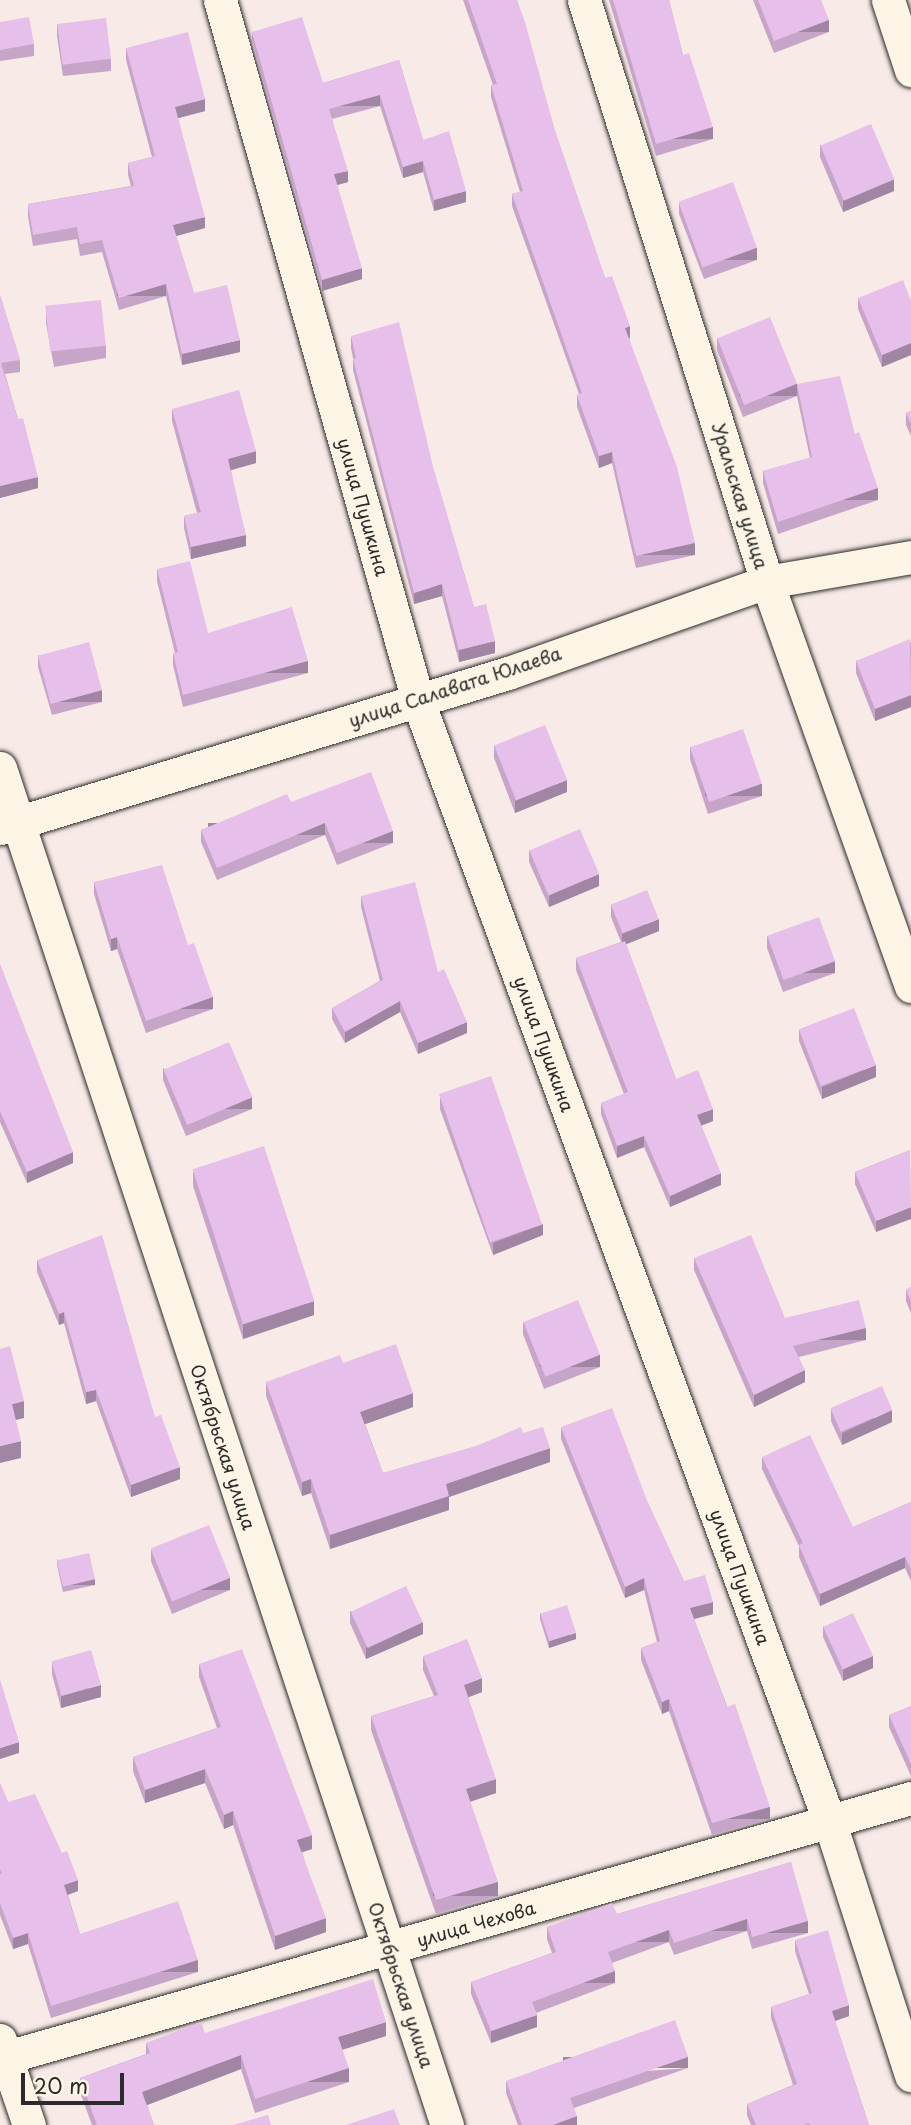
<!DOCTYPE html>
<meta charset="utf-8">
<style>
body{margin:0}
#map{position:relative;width:911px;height:2125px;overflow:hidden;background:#f8eae6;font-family:"Playpen Sans",sans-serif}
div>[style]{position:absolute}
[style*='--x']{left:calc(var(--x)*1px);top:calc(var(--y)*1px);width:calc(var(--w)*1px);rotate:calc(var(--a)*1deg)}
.roads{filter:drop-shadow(0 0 2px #2b2b2b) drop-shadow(0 0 2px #2b2b2b)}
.street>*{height:33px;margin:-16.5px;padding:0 16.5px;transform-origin:16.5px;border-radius:16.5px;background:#fcf5e5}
.wall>*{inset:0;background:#c6a5c9}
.shaded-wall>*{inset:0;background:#a186a4;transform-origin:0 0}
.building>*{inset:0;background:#e6c0ea;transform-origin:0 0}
span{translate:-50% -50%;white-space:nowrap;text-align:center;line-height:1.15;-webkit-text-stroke:5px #fcf5e5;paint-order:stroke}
.street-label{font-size:18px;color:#2b2b2b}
.scale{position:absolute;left:21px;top:2073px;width:103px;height:32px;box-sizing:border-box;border:4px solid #2b2b2b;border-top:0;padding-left:9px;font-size:21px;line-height:24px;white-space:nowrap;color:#2b2b2b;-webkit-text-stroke:5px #fcf5e5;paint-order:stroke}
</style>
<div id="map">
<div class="roads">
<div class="street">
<i style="--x:220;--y:0;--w:728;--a:74.23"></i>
<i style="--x:418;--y:701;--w:1195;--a:69.84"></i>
<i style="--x:830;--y:1823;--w:265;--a:72.2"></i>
<i style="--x:584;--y:0;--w:610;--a:72.55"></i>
<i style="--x:767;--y:582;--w:429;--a:70.4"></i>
<i style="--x:888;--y:0;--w:74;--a:71.8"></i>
<i style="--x:0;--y:768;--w:1429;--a:71.77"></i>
<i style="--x:0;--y:828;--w:531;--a:-16.97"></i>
<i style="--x:508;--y:673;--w:275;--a:-19.4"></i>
<i style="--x:767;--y:582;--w:146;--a:-9.8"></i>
<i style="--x:0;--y:2040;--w:90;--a:71.2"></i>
<i style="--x:0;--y:2059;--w:948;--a:-15.99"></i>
</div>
</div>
<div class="wall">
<i style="clip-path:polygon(463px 0,517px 0,555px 131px,605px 278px,630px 338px,629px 338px,695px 555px,636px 568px,612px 463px,599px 468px,577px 407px,577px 395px,579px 394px,512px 206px,512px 194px,520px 192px,491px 97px,491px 85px,493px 85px)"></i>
<i style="clip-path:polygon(609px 0,669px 0,683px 55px,713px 139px,656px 156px)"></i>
<i style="clip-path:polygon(753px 0,821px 0,829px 32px,774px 53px)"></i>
<i style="clip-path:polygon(0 22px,34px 44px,34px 56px,0 61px)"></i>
<i style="clip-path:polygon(57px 24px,111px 59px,111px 71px,63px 76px,57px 36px)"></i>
<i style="clip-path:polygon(252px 32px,323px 83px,399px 60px,423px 140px,466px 202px,434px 211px,423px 172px,403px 178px,380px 106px,332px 119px,348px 182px,337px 185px,362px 279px,322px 291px,252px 43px)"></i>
<i style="clip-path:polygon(126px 48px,205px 111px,178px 118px,205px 228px,176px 236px,194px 293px,240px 352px,182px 365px,166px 296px,119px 310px,102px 252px,80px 256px,77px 239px,33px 246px,28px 216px,28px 204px,131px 186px,128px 175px,128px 163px,152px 157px,126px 60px)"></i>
<i style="clip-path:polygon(820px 145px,894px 191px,843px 212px,820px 157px)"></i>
<i style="clip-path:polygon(679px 202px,757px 260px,704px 279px,679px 214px)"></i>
<i style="clip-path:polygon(0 295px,20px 360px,20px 372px,5px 374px,38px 488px,0 498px)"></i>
<i style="clip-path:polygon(858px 298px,911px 301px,911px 355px,882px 367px,858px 309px)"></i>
<i style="clip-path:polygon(46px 311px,106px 346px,106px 358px,54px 367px,46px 323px)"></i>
<i style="clip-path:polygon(351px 336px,434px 471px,474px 607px,495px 653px,459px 662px,442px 596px,414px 604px,353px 370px,353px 358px,351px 348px)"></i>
<i style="clip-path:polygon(717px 338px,797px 384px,855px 434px,878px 500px,778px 534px,763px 483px,763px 471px,810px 458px,797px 396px,743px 417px,717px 350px)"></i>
<i style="clip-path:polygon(172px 409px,256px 463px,231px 470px,246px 546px,191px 559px,184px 528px,184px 516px,197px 513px,172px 421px)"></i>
<i style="clip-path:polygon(911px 411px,911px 436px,906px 425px,906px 413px)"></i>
<i style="clip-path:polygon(157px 569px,208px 633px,308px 673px,183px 707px,173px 665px,173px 653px,175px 653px,157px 581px)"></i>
<i style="clip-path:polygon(911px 642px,911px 707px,875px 721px,856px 673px,856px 661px)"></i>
<i style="clip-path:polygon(38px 655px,102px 702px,52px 715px,38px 667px)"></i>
<i style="clip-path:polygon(494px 746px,567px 792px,515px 813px,494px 758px)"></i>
<i style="clip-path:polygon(690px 747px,762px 796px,708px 814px,690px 759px)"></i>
<i style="clip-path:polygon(291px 802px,393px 843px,337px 865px,325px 835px,217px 880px,201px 842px,201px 830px)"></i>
<i style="clip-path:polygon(529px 850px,599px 886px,549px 907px,529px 862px)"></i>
<i style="clip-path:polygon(94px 882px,213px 1009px,146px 1033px,117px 949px,111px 951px,94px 894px)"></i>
<i style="clip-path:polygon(361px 896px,438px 972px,467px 1033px,418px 1054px,400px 1012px,345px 1043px,332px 1019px,332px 1008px,380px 981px,361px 907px)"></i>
<i style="clip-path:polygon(611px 905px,659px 931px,626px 944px,676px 1079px,713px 1121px,701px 1126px,721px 1185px,670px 1207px,644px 1147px,617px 1158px,601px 1114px,601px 1103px,624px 1094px,576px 970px,576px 958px,621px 942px,611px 917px)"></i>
<i style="clip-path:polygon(767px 936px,835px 973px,783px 992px,767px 948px)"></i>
<i style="clip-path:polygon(0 964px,73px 1163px,27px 1183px,0 1122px)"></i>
<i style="clip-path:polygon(799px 1029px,876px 1077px,822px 1099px,799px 1041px)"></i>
<i style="clip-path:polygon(163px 1068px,252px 1109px,186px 1136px,163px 1080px)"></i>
<i style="clip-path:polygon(440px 1097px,543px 1235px,493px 1255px,440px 1109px)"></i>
<i style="clip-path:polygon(910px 1150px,876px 1232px,855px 1184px,855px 1172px)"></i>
<i style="clip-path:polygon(193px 1171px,314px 1315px,243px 1339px,193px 1186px)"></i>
<i style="clip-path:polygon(694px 1258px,785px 1318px,866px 1340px,799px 1357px,805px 1382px,754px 1407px,694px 1270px)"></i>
<i style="clip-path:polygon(37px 1260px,155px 1417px,180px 1479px,131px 1497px,96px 1401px,86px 1404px,64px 1323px,59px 1325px,37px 1272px)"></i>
<i style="clip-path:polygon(911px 1287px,911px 1313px,906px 1301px,906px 1290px)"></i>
<i style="clip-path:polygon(523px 1322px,600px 1367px,544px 1389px,523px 1334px)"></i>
<i style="clip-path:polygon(343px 1363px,413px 1407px,365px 1424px,383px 1473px,523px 1433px,550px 1462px,449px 1497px,449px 1510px,330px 1549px,311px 1493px,302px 1496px,266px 1396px,266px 1382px)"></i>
<i style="clip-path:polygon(831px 1409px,892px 1422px,842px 1445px,831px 1421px)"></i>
<i style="clip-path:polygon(561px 1427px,648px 1503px,684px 1581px,713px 1614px,694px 1619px,770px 1819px,712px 1835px,669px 1711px,662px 1714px,641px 1660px,641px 1648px,657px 1642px,644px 1590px,625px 1598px,561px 1439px)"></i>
<i style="clip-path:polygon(762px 1457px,853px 1527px,911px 1502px,911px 1581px,905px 1568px,820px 1606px,799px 1557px,799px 1546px,762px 1469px)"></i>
<i style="clip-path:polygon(151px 1549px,230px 1590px,172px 1614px,151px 1561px)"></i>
<i style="clip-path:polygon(57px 1559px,95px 1585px,63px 1592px,57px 1565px)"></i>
<i style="clip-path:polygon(350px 1611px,423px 1634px,366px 1659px,350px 1623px)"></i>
<i style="clip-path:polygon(540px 1613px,576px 1639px,549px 1648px,540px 1619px)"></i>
<i style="clip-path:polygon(823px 1626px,873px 1668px,843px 1681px,823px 1637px)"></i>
<i style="clip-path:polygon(423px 1656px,482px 1692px,468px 1697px,496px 1793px,470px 1802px,498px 1896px,436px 1914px,371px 1730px,371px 1716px,434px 1696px,423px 1670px)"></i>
<i style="clip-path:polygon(52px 1662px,101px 1697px,61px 1708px,52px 1674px)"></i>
<i style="clip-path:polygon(199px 1664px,312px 1849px,302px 1852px,326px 1932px,275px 1950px,233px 1825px,224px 1829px,205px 1783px,145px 1803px,133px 1771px,133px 1757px,217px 1728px,199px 1677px)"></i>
<i style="clip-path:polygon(911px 1706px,911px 1776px,889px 1727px,889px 1715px)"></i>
<i style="clip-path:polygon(0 1783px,8px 1802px,78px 1891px,68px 1895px,80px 1934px,198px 1972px,51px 2018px,28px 1944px,13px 1949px,0 1915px)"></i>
<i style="clip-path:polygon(791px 1862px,808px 1933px,752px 1949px,747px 1931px,674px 1955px,669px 1942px,612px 1963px,615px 1983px,536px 2013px,537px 2027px,491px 2043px,471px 1994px,471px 1982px,552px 1953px,547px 1939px,547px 1927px,617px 1914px)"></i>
<i style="clip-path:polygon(795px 1940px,849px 2016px,835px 2021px,869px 2125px,751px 2125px,747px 2115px,747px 2104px,793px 2085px,771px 2018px,771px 2007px,809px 1994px,795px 1951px)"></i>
<i style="clip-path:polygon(205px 2033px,386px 2036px,342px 2050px,349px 2082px,255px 2113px,241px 2069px,147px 2105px,154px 2125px,92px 2125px,80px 2092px,80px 2078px,146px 2054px,146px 2043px)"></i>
<i style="clip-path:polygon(688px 2068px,574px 2108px,577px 2125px,518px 2125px,506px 2093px,506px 2081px)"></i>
</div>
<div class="shaded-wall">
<i style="left:829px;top:20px;width:12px;height:59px;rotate:90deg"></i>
<i style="left:380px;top:95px;width:11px;height:53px;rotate:90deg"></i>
<i style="clip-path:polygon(205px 99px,205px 111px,175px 119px,175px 107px)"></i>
<i style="left:713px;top:127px;width:12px;height:59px;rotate:90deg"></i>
<i style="clip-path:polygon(423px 161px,423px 172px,403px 178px,403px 167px)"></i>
<i style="clip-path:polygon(348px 171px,348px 182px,334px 186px,334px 174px)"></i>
<i style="clip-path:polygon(894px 179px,894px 191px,843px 212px,843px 200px)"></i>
<i style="clip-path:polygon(466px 191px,466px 202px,434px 211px,434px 200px)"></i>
<i style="clip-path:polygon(205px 217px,205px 228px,173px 237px,173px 225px)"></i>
<i style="left:757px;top:248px;width:12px;height:56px;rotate:90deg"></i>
<i style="clip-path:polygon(362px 268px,362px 279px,322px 291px,322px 280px)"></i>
<i style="left:166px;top:284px;width:12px;height:49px;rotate:90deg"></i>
<i style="clip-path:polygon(630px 326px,630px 338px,625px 340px,625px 328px)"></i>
<i style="clip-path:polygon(240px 340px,240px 352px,182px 365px,182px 354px)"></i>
<i style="clip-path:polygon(911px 343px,911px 355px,882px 367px,882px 355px)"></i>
<i style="left:797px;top:384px;width:12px;height:58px;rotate:90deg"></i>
<i style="clip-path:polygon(256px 451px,256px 463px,228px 471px,228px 459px)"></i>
<i style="clip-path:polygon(612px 452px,612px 463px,599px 468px,599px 456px)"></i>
<i style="clip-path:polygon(38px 477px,38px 488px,0 498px,0 486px)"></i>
<i style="left:878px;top:488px;width:12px;height:106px;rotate:90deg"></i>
<i style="clip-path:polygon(246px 535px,246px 546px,191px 559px,191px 547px)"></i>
<i style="left:695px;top:543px;width:12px;height:60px;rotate:90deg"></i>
<i style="clip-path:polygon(442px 584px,442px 596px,414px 604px,414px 593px)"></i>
<i style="clip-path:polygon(495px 641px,495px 653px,459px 662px,459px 650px)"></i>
<i style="left:308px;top:661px;width:12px;height:130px;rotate:90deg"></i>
<i style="left:102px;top:690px;width:12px;height:52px;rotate:90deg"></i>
<i style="clip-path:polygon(911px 695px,911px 707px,875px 721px,875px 709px)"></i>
<i style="clip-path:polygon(567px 780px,567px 792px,515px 813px,515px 801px)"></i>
<i style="left:762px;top:784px;width:12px;height:57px;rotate:90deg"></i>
<i style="left:325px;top:823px;width:12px;height:117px;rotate:90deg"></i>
<i style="left:393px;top:831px;width:12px;height:60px;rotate:90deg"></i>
<i style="clip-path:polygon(599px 874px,599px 886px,549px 907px,549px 895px)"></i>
<i style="clip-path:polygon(659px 919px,659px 931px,622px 946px,622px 934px)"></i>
<i style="clip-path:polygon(117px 937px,117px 949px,111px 951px,111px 939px)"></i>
<i style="left:835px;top:961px;width:12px;height:55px;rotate:90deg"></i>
<i style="left:213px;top:997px;width:12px;height:71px;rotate:90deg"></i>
<i style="clip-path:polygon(400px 1001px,400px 1012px,345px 1043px,345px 1032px)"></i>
<i style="clip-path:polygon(467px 1022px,467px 1033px,418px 1054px,418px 1043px)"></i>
<i style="clip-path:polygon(876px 1065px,876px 1077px,822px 1099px,822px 1087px)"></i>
<i style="left:252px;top:1097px;width:12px;height:71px;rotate:90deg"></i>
<i style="clip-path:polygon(713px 1109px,713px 1121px,697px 1127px,697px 1115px)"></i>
<i style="clip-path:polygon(644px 1136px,644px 1147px,617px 1158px,617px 1146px)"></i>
<i style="clip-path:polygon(73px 1152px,73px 1163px,27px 1183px,27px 1172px)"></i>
<i style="clip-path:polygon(721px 1173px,721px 1185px,670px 1207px,670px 1196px)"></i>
<i style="clip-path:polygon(911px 1207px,911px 1219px,876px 1232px,876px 1221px)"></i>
<i style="clip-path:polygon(543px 1224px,543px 1235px,493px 1255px,493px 1243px)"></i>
<i style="clip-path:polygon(314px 1301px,314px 1315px,243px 1339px,243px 1324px)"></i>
<i style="clip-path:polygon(64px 1312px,64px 1323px,59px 1325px,59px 1314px)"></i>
<i style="left:866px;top:1328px;width:12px;height:75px;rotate:90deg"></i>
<i style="left:600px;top:1355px;width:12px;height:60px;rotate:90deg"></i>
<i style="clip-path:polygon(805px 1370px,805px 1382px,754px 1407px,754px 1395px)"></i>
<i style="clip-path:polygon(96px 1390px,96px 1401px,86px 1404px,86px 1392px)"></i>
<i style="clip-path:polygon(413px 1393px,413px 1407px,360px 1426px,360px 1412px)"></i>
<i style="clip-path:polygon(24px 1401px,24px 1418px,12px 1421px,12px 1404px)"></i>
<i style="clip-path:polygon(892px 1410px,892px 1422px,842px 1445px,842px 1433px)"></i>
<i style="clip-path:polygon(21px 1441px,21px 1458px,0 1463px,0 1446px)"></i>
<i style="clip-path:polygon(550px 1448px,550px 1462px,449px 1497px,449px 1510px,330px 1549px,330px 1535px,446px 1484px)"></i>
<i style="clip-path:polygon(180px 1467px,180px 1479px,131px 1497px,131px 1485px)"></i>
<i style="clip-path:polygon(311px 1479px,311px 1493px,302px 1496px,302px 1482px)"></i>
<i style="clip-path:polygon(905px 1557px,905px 1568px,820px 1606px,820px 1594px)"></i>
<i style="left:230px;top:1578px;width:12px;height:63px;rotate:90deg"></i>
<i style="clip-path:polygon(644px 1578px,644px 1590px,625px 1598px,625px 1587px)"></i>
<i style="left:95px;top:1579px;width:6px;height:33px;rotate:90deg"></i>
<i style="clip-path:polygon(713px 1602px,713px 1614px,690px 1620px,690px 1608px)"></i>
<i style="clip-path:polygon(423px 1622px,423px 1634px,366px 1659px,366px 1647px)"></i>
<i style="clip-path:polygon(576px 1633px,576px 1639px,549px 1648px,549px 1641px)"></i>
<i style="clip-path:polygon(873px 1656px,873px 1668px,843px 1681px,843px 1669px)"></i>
<i style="clip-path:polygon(482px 1678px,482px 1692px,464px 1699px,464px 1685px)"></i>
<i style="clip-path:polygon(101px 1685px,101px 1697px,61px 1708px,61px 1696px)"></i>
<i style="clip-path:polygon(669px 1699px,669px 1711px,662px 1714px,662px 1702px)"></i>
<i style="clip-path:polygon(19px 1742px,19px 1753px,0 1759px,0 1748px)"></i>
<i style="clip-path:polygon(205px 1769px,205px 1783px,145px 1803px,145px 1790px)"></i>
<i style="clip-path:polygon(496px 1779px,496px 1793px,466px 1803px,466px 1789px)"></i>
<i style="left:770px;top:1807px;width:12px;height:60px;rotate:90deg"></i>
<i style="clip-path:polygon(233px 1811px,233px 1825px,224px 1829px,224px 1815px)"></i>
<i style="clip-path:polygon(312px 1835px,312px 1849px,297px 1854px,297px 1840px)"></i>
<i style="clip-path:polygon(78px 1880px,78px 1891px,64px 1896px,64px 1885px)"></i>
<i style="left:498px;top:1882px;width:14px;height:65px;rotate:90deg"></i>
<i style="clip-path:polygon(326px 1918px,326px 1932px,275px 1950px,275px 1936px)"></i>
<i style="left:747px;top:1919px;width:12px;height:77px;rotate:90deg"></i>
<i style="left:808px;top:1921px;width:12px;height:58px;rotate:90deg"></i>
<i style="left:669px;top:1930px;width:12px;height:65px;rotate:90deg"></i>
<i style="clip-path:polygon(28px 1933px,28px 1944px,13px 1949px,13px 1938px)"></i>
<i style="left:198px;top:1960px;width:12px;height:154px;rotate:90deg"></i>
<i style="left:615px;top:1971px;width:12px;height:89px;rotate:90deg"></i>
<i style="clip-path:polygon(849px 2005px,849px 2016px,832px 2022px,832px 2011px)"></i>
<i style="clip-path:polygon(537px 2015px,537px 2027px,491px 2043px,491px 2031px)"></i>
<i style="clip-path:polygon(386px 2022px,386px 2036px,338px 2051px,338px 2037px)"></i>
<i style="clip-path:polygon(241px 2055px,241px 2069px,142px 2107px,142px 2092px)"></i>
<i style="left:688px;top:2057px;width:11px;height:125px;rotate:90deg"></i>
<i style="left:349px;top:2068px;width:14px;height:99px;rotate:90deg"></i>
<i style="clip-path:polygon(577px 2116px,577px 2125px,553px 2125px)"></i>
</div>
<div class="building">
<i style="clip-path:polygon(468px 0,517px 0,525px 22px,555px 131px,605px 278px,612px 276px,630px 326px,625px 328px,677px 467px,695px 543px,636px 556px,612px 452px,599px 456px,577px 395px,582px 393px,512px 194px,523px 191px,491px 85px,497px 84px)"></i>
<i style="clip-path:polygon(613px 0,669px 0,683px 55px,689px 53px,713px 127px,656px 144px)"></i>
<i style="clip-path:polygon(758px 0,821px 0,829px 20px,774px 41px)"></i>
<i style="clip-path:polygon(29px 17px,34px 44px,0 50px,0 22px)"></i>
<i style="clip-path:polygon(302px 17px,323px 83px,399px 60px,423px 140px,449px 131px,466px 191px,434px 200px,423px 161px,403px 167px,380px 95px,329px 109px,348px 171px,334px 174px,362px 268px,322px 280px,252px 32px)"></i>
<i style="left:106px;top:18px;width:41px;height:49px;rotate:83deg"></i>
<i style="clip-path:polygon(188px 32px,205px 99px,175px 107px,205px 217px,173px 225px,194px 293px,227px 285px,240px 340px,182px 354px,166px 284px,119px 298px,102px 240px,80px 244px,77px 227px,33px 235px,28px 204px,134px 186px,128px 163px,155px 156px,126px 48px)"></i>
<i style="left:871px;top:124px;width:60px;height:55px;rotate:67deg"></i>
<i style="left:733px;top:182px;width:70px;height:58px;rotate:70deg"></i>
<i style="clip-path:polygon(903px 280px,911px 301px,911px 343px,882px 355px,858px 298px)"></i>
<i style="clip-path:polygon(0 295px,20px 360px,1px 363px,18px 419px,23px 418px,38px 477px,0 486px)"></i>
<i style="left:101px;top:300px;width:46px;height:56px;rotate:84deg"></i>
<i style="left:770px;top:317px;width:72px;height:57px;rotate:68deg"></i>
<i style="clip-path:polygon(399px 322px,434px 471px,474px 607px,486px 604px,495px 641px,459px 650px,442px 584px,414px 593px,353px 359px,356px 358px,351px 336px)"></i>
<i style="clip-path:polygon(840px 376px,855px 434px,859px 432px,878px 488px,778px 522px,763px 471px,812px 457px,797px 384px)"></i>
<i style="clip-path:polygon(239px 390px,256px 451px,228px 459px,246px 535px,191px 547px,184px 516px,201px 512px,172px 409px)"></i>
<i style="clip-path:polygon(911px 411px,911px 424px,906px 413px)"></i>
<i style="clip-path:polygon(190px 561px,208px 633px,292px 607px,308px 661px,183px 695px,173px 653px,178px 652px,157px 569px)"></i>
<i style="clip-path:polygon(910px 639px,911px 695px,875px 709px,856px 661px)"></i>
<i style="left:89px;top:642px;width:50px;height:53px;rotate:75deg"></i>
<i style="left:545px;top:725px;width:59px;height:55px;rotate:68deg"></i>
<i style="left:743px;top:729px;width:58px;height:56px;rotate:71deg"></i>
<i style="clip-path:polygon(371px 772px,393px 831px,337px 853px,325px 823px,217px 868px,201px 830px,287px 794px,291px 802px)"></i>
<i style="left:580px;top:829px;width:49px;height:55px;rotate:67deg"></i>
<i style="clip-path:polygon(162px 865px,188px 945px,194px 943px,213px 997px,146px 1021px,117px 937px,111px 939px,94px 882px)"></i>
<i style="clip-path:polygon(415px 882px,438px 972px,444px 969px,467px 1022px,418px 1043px,400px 1001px,345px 1032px,332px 1008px,383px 980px,361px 896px)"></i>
<i style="left:647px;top:890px;width:31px;height:39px;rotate:68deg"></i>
<i style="left:819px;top:917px;width:47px;height:55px;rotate:70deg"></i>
<i style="clip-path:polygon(625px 941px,676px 1079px,698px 1070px,713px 1109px,697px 1115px,721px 1173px,670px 1196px,644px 1136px,617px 1146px,601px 1103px,628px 1092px,576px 958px)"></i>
<i style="clip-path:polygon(0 964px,73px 1152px,27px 1172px,0 1111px)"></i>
<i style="left:854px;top:1008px;width:61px;height:59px;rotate:69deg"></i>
<i style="left:229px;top:1042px;width:60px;height:71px;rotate:67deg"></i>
<i style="left:491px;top:1076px;width:157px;height:55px;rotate:71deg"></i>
<i style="left:264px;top:1146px;width:163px;height:75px;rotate:72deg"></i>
<i style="clip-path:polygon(910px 1150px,911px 1207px,876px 1221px,855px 1172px)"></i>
<i style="clip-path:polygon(102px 1235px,155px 1417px,161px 1415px,180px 1467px,131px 1485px,96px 1390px,86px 1392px,64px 1312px,59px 1314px,37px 1260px)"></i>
<i style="clip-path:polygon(751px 1235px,785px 1318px,859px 1300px,866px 1328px,793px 1346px,805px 1370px,754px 1395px,694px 1258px)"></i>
<i style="clip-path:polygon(911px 1287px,911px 1302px,906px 1290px)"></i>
<i style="left:578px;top:1300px;width:59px;height:59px;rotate:68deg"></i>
<i style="clip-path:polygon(396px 1344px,413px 1393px,360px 1412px,383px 1473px,476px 1446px,521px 1427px,523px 1433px,543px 1427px,550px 1448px,446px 1484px,449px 1496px,330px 1535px,311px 1479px,302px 1482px,266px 1382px,340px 1355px,343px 1363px)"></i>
<i style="clip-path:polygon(10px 1346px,24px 1401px,12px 1404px,21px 1441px,0 1446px,0 1349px)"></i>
<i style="left:882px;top:1386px;width:26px;height:56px;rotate:67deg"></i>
<i style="clip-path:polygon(612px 1408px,648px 1503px,684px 1581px,705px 1575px,713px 1602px,690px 1608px,727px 1707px,735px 1704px,770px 1807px,712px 1823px,669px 1699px,662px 1702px,641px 1648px,660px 1641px,644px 1578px,625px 1587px,561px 1427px)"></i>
<i style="clip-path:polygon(810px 1435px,853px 1527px,911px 1502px,911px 1569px,905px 1557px,820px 1594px,799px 1545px,803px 1543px,762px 1457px)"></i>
<i style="left:209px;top:1525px;width:57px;height:63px;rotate:68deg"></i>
<i style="left:89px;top:1553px;width:27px;height:33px;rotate:77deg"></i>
<i style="left:406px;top:1586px;width:40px;height:61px;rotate:65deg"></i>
<i style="left:567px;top:1605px;width:29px;height:28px;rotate:72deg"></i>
<i style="left:853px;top:1613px;width:47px;height:33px;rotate:65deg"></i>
<i style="clip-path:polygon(467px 1639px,482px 1678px,464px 1685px,496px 1779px,466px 1789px,498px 1882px,436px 1900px,371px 1716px,438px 1695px,423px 1656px)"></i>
<i style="clip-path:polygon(242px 1649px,312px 1835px,297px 1840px,326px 1918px,275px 1936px,233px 1811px,224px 1815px,205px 1769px,145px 1790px,133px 1757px,221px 1727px,199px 1664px)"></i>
<i style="left:91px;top:1650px;width:36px;height:41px;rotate:74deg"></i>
<i style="clip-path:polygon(0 1679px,19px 1742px,0 1748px)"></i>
<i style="clip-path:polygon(911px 1706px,911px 1764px,889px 1715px)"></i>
<i style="clip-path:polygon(0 1783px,8px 1802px,35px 1794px,62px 1853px,67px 1851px,78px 1880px,64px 1885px,80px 1934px,178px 1901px,198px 1960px,51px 2006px,28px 1933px,13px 1938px,0 1903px,0 1874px,2px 1874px,0 1869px)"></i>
<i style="clip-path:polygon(791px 1862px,808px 1921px,752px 1937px,747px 1919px,674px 1943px,669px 1930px,608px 1952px,615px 1971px,532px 2002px,537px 2015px,491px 2031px,471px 1982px,556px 1952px,547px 1927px,612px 1903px,617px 1914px)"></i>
<i style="clip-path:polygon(828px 1930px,849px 2005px,832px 2011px,869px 2125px,810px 2125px,809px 2123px,804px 2125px,756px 2125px,747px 2104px,797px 2084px,771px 2007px,812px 1993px,795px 1940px)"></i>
<i style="clip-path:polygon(373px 1979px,386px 2022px,338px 2037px,349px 2068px,255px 2099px,241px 2055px,142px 2092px,154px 2125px,97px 2125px,80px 2078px,150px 2053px,146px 2043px,201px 2022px,205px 2033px)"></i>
<i style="clip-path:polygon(675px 2020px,688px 2057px,570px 2098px,577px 2116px,553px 2125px,522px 2125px,506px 2081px)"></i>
<i style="clip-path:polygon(394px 2109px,400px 2125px,346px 2125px)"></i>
<i style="clip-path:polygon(268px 2115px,271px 2125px,233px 2125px)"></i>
</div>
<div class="street-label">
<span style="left:740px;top:496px;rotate:73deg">Уральская улица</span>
<span style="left:363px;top:507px;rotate:74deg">улица Пушкина</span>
<span style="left:455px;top:687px;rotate:-18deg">улица Салавата Юлаева</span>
<span style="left:544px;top:1044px;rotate:70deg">улица Пушкина</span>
<span style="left:223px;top:1447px;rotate:72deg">Октябрьская улица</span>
<span style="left:740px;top:1577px;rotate:70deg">улица Пушкина</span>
<span style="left:476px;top:1924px;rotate:-16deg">улица Чехова</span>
<span style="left:401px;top:1985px;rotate:72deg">Октябрьская улица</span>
</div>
<div class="scale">20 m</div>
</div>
